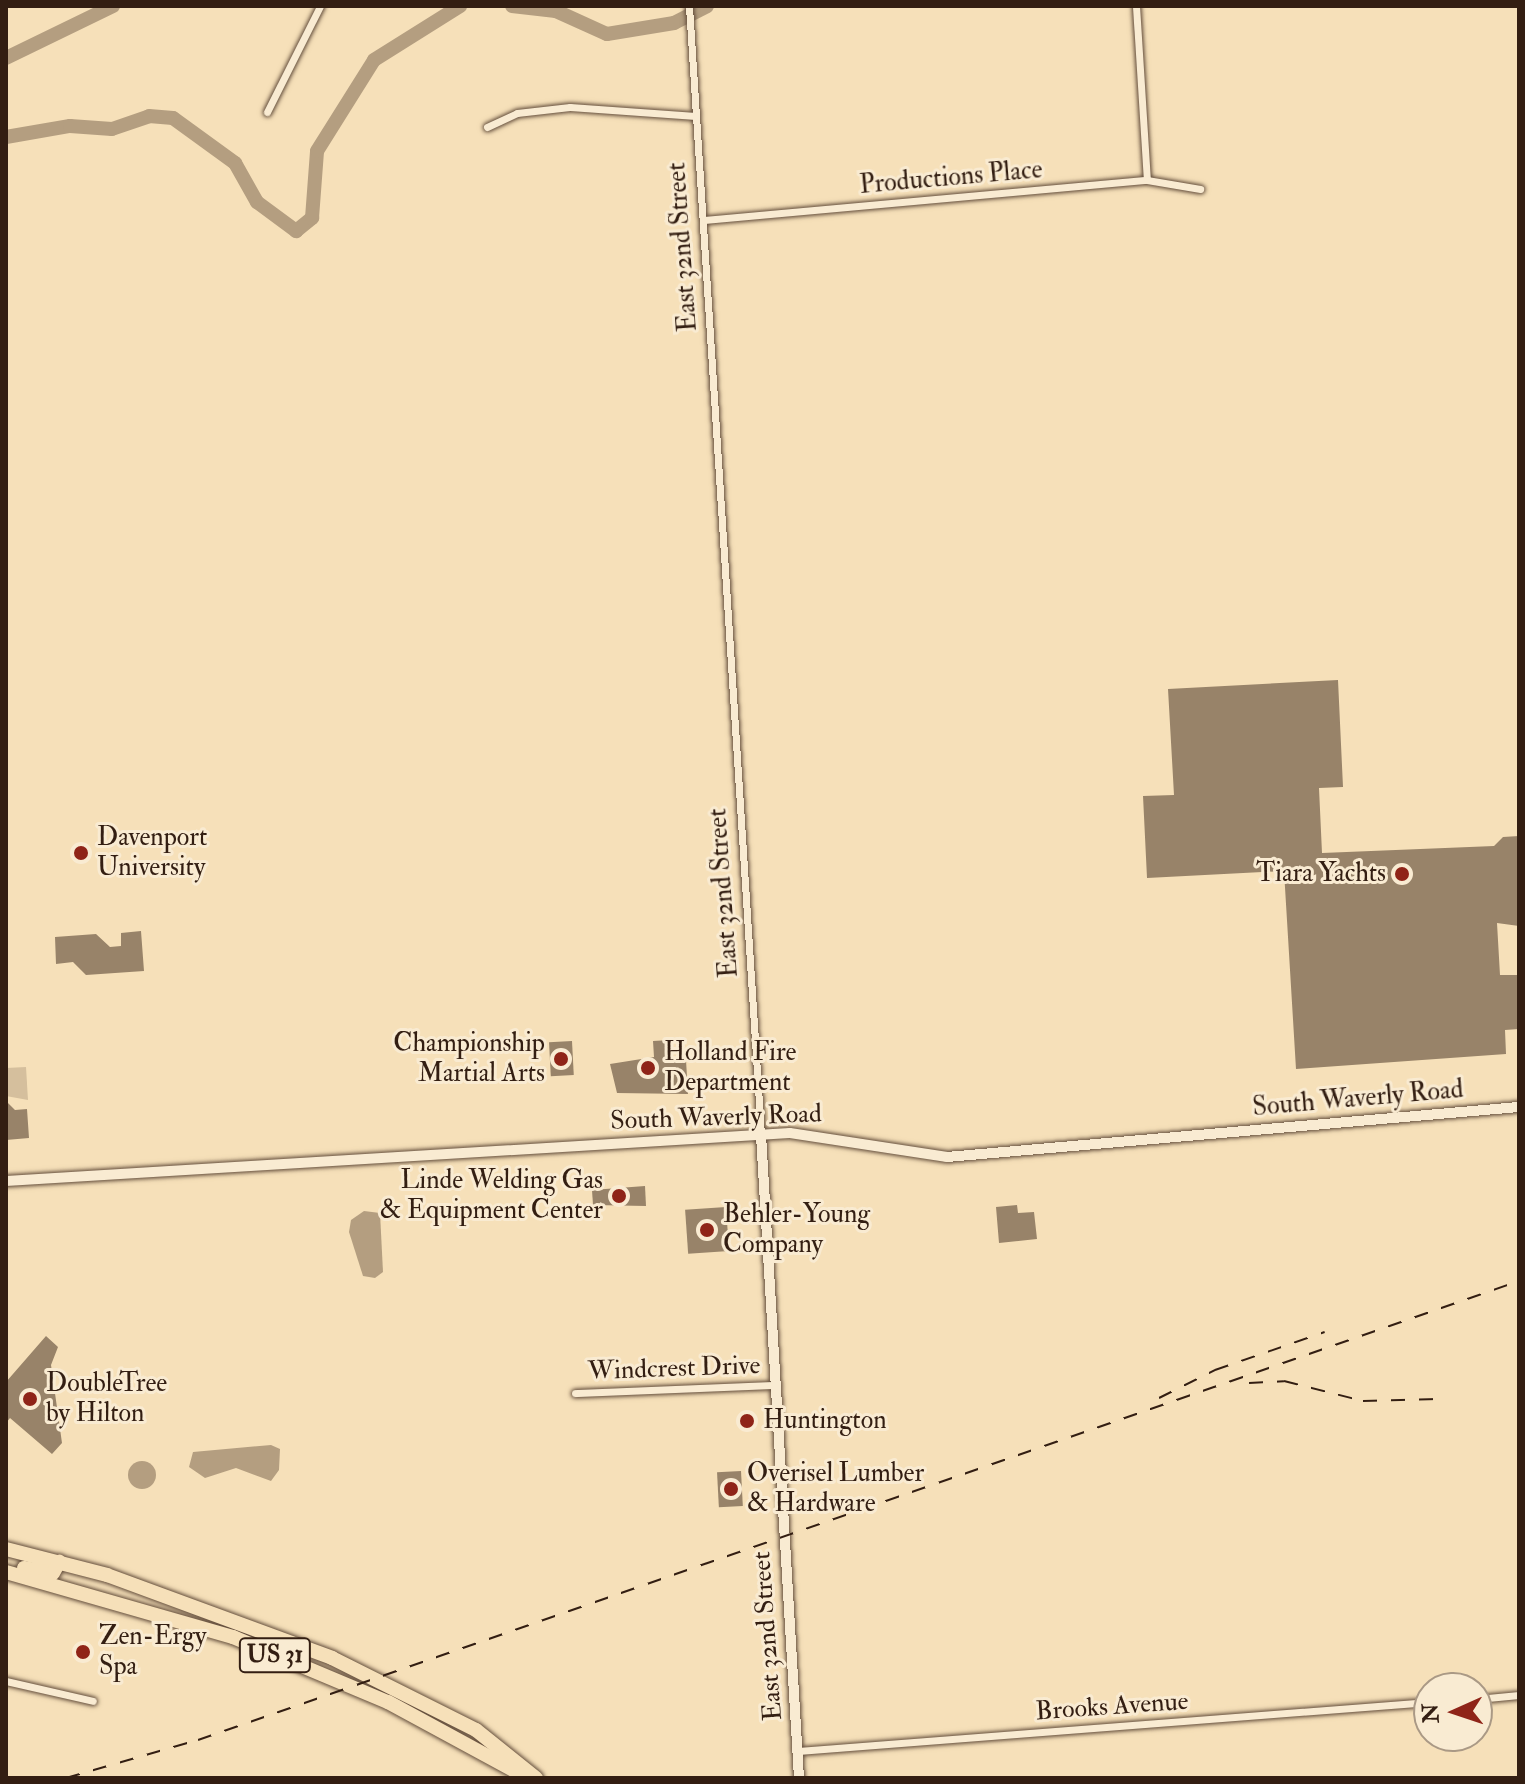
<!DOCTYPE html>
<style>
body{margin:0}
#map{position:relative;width:1525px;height:1784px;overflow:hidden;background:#f6e0b9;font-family:"IM FELL Double Pica",serif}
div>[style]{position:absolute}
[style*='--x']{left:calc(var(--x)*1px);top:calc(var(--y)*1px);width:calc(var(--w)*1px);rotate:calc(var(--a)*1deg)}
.green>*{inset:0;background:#d5bf9d}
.water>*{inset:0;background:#b49e80}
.round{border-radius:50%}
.stream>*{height:2px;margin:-1px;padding:0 1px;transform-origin:1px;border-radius:1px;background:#b49e80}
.river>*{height:14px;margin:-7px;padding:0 7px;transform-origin:7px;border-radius:7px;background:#b49e80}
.building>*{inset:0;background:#988369;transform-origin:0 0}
.roads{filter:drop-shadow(0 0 2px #644e3c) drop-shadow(0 0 2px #644e3c)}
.street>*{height:7px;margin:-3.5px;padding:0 3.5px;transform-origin:3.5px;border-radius:3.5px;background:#f9ebd2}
.secondary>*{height:10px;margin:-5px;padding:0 5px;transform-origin:5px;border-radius:5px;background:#f9ebd2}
.highway>*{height:14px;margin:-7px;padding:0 7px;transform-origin:7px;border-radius:7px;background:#f6e0b9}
.rail>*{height:2px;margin-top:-1px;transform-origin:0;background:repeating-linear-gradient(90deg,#331e12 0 14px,transparent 0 28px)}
.dots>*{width:22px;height:22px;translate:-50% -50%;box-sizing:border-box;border:4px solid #f9ebd2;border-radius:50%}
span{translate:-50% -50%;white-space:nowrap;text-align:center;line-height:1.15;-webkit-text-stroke:6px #f9ebd2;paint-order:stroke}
.shield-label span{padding:2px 6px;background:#f9ebd2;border:2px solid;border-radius:6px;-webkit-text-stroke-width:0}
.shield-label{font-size:24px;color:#331e12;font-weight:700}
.street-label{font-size:26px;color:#331e12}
.poi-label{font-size:26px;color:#331e12}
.left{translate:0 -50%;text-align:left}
.right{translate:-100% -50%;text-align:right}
.frame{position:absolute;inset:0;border:8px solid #331e12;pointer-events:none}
.north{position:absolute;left:1413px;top:1672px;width:80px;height:80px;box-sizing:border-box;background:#f9ebd2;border:2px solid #aa9985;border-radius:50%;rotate:267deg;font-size:22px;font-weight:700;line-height:32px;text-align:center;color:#331e12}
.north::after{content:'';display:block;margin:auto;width:28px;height:36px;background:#8f2418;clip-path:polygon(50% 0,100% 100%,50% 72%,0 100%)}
</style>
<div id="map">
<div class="green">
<i style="clip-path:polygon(26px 1067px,28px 1100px,6px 1096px,6px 1068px)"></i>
</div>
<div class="water">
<i style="clip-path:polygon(364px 1211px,380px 1213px,383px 1272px,375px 1278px,363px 1276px,349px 1232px,351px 1220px)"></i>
<i style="clip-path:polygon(271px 1445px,280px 1449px,279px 1470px,271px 1481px,236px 1468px,205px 1478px,189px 1467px,193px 1452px)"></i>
<i class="round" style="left:128px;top:1461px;width:28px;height:28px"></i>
</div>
<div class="stream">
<i style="--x:515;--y:7;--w:1;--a:-45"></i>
</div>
<div class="river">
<i style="--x:512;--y:6;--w:44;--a:6.5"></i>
<i style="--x:556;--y:11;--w:56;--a:24.3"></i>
<i style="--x:607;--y:34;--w:68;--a:-9.3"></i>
<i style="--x:674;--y:23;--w:37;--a:-27"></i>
<i style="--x:6;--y:58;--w:119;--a:-25.9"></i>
<i style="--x:6;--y:137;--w:65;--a:-9.8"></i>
<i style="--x:70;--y:126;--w:42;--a:4.1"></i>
<i style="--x:112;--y:129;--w:39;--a:-19"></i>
<i style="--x:149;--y:116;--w:24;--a:5"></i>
<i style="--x:173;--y:118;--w:77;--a:36"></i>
<i style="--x:235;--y:163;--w:45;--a:60.6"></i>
<i style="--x:257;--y:202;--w:49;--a:36.6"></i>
<i style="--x:296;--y:231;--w:21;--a:-39"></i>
<i style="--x:312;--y:218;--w:67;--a:-85.7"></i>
<i style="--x:317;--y:151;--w:107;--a:-57.9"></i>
<i style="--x:374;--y:60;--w:102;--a:-32.1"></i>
</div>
<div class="building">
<i style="clip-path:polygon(1338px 680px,1343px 787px,1319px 788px,1322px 853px,1494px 846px,1503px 837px,1519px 836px,1519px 926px,1497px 923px,1500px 975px,1518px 975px,1519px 1029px,1505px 1030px,1506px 1054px,1296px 1069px,1284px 871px,1147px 878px,1143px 796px,1174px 795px,1168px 689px)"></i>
<i style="clip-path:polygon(141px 931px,144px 971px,86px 975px,73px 962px,56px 964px,55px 937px,96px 934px,110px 947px,121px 946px,121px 933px)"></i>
<i style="clip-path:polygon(670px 1040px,671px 1061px,686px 1060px,688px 1094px,617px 1093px,610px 1064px,654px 1057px,653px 1041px)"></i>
<i style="left:572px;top:1041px;width:34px;height:23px;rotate:87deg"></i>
<i style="clip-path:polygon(6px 1101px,15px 1110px,27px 1109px,29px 1138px,6px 1140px)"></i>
<i style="clip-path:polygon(645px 1186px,646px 1206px,593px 1205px,592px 1190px)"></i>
<i style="clip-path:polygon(1017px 1205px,1018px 1213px,1034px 1212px,1037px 1239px,999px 1243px,996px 1207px)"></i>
<i style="left:726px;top:1207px;width:44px;height:41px;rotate:86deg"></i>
<i style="clip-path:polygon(46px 1336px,58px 1347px,51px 1365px,62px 1443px,52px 1454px,10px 1418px,6px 1423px,6px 1382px)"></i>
<i style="left:741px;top:1471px;width:35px;height:24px;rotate:87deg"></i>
</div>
<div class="roads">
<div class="street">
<i style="--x:689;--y:6;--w:1131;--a:86.35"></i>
<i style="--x:1136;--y:6;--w:174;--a:86.4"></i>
<i style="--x:267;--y:112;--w:119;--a:-63.4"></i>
<i style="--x:487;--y:127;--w:33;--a:-25"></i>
<i style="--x:517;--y:113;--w:53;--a:-6.5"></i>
<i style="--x:570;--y:107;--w:126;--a:4.1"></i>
<i style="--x:704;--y:220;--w:445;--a:-5.2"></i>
<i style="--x:1147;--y:180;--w:54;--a:9.6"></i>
<i style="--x:575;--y:1393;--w:200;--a:-2.3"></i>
<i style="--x:6;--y:1681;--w:89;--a:12.9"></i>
<i style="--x:1477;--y:1699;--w:42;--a:-5.4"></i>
<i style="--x:798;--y:1751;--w:633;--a:-4.44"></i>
</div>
<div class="secondary">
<i style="--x:761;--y:1135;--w:644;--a:86.62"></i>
<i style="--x:6;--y:1181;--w:785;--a:-3.5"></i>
<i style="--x:790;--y:1133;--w:159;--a:8.7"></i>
<i style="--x:947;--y:1157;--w:574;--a:-5"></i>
</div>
<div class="highway">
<i style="--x:6;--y:1549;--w:104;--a:14.4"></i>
<i style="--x:107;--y:1575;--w:240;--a:20.2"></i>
<i style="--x:332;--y:1658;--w:161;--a:26.6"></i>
<i style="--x:476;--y:1730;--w:77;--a:38.7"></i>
<i style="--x:24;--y:1568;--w:29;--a:10"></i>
<i style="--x:53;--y:1573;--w:13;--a:-61"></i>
<i style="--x:6;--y:1572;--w:236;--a:16"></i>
<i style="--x:233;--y:1637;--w:168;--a:22.8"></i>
<i style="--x:388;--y:1702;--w:159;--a:28.5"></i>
</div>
</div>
<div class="rail">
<i style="--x:1249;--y:1383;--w:35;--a:-3"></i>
<i style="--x:1284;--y:1381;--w:81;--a:14.2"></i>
<i style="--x:1363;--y:1401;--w:75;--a:-1.5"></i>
<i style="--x:1159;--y:1398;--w:63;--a:-26.6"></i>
<i style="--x:1215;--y:1370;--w:116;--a:-19.1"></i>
<i style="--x:66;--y:1778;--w:137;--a:-16.1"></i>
<i style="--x:198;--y:1740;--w:1398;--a:-19.16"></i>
</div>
<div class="dots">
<i style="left:81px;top:853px;background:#8f2418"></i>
<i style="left:1402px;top:874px;background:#8f2418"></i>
<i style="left:561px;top:1059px;background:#8f2418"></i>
<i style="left:648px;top:1068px;background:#8f2418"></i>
<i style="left:619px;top:1196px;background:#8f2418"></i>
<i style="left:707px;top:1230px;background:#8f2418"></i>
<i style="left:30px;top:1399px;background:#8f2418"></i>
<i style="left:747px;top:1421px;background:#8f2418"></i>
<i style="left:731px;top:1489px;background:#8f2418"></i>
<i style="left:83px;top:1652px;background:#8f2418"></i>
</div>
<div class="shield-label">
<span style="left:275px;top:1655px">US 31</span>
</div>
<div class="street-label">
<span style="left:951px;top:178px;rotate:-5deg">Productions Place</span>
<span style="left:683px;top:247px;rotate:-94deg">East 32nd Street</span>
<span style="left:724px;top:893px;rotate:-94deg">East 32nd Street</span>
<span style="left:1358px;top:1099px;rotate:-5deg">South Waverly Road</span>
<span style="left:716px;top:1118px;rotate:-2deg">South Waverly Road</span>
<span style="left:674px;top:1369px;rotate:-2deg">Windcrest Drive</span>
<span style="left:768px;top:1636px;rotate:-94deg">East 32nd Street</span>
<span style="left:1112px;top:1707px;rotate:-4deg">Brooks Avenue</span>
</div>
<div class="poi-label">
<span class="left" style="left:97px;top:853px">Davenport<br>University</span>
<span class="right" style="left:1386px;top:874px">Tiara Yachts</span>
<span class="right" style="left:545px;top:1059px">Championship<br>Martial Arts</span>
<span class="left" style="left:664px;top:1068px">Holland Fire<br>Department</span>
<span class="right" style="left:603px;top:1196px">Linde Welding Gas<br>&amp; Equipment Center</span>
<span class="left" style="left:723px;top:1230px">Behler-Young<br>Company</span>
<span class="left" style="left:46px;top:1399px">DoubleTree<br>by Hilton</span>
<span class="left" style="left:763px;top:1421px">Huntington</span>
<span class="left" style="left:747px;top:1489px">Overisel Lumber<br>&amp; Hardware</span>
<span class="left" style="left:99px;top:1652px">Zen-Ergy<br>Spa</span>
</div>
<div class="frame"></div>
<div class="north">N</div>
</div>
